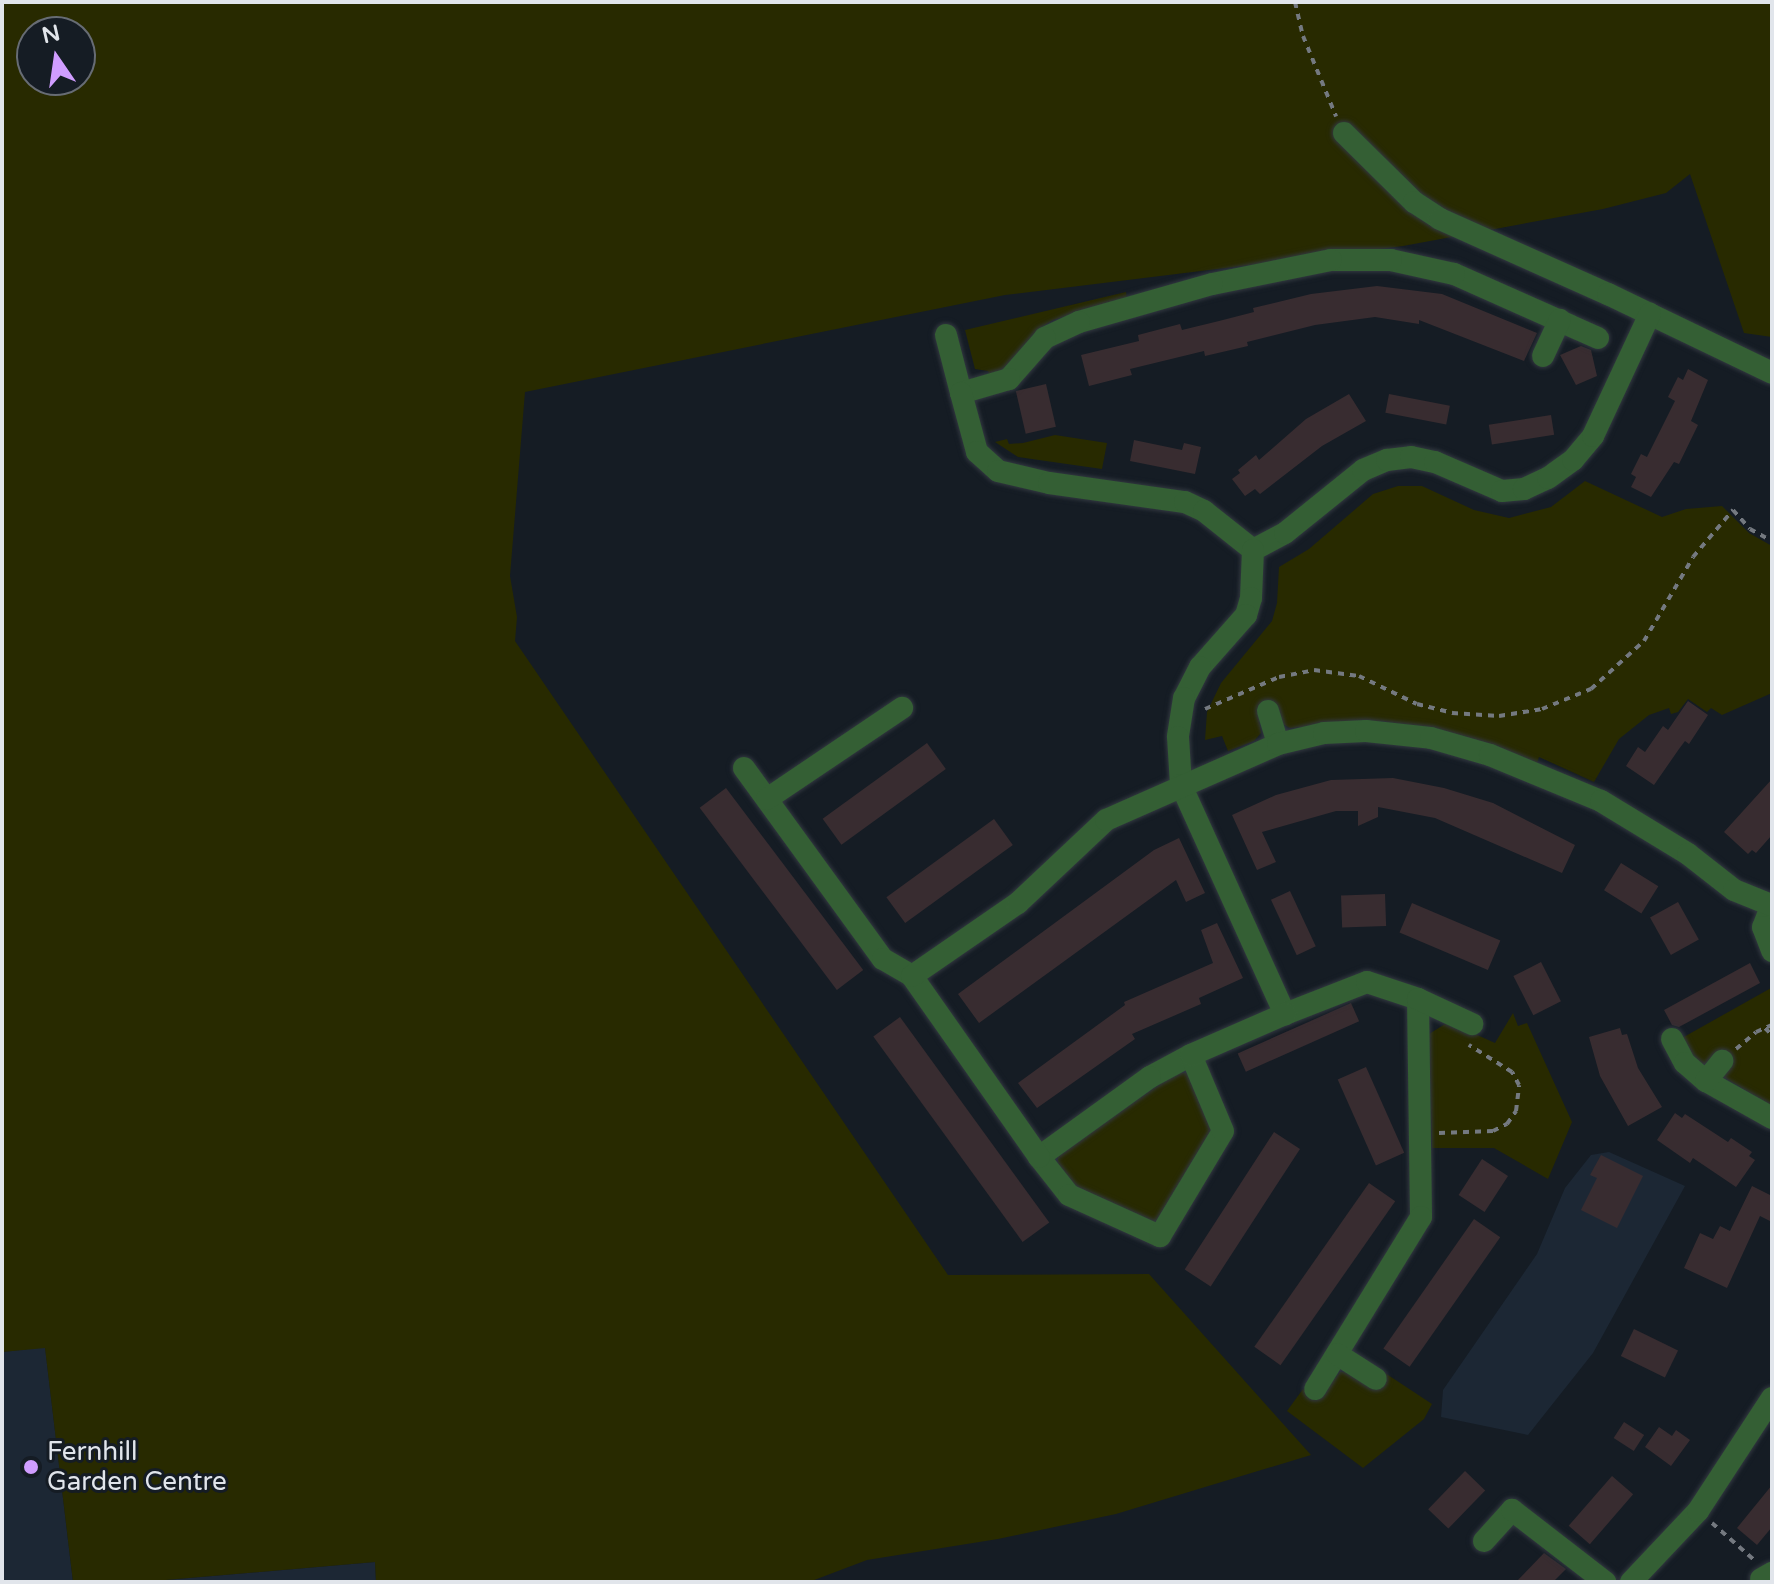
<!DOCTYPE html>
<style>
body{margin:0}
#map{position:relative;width:1774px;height:1584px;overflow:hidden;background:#151c24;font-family:"Varela Round",sans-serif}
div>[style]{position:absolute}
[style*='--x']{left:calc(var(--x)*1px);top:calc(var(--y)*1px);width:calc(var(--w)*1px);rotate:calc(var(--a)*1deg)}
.built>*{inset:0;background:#1c2734}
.green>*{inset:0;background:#282a00}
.building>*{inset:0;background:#382c30;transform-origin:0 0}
.path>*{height:4px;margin-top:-2px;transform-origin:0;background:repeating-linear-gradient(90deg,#747980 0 6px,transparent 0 12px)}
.roads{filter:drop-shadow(0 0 2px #323840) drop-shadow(0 0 2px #323840)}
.street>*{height:22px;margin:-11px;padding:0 11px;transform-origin:11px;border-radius:11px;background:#345f34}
.dots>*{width:22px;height:22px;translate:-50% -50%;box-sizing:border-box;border:4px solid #151c24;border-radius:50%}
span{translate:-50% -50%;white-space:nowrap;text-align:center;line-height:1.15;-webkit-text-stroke:6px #151c24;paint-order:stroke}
.poi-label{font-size:26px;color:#e1e5eb}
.left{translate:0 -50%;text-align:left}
.frame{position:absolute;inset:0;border:4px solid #e1e5eb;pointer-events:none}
.north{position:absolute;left:16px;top:16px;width:80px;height:80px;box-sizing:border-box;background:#151c24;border:2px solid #676c74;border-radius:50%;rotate:347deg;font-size:22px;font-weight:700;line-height:32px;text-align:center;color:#e1e5eb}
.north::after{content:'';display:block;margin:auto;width:28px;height:36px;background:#d09dff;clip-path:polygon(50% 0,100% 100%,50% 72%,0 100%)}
</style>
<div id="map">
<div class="built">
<i style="clip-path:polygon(1609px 1152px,1685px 1186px,1593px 1353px,1528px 1435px,1441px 1417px,1443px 1390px,1537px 1254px,1565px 1188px,1591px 1155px)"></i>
<i style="clip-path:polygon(45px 1347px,73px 1582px,2px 1582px,2px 1352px)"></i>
<i style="clip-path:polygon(375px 1562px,376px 1582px,142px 1582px)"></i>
</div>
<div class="green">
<i style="clip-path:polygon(evenodd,2px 2px,1772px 2px,1772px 337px,1744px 333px,1690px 174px,1666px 193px,1603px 209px,1403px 246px,1005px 295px,525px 392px,510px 576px,517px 617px,515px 641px,948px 1275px,1149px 1274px,1311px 1455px,1116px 1514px,998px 1539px,867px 1560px,809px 1582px,376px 1582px,375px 1562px,142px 1582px,73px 1582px,45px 1348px,2px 1352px,2px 2px,32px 32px,80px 32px,80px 80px,32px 80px,32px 32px)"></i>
<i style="clip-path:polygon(1126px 292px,1127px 298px,1053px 320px,1040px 328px,1003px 370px,990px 376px,988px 371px,975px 369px,965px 330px)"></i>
<i style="clip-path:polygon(1055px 435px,1107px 443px,1102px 469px,1018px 457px,995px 442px,1007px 439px,1009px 444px,1023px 443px)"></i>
<i style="clip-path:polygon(1585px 481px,1662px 517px,1686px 509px,1722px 506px,1749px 533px,1772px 546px,1772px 693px,1722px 715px,1711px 708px,1707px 712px,1688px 699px,1678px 712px,1671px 714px,1669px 708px,1649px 715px,1619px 739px,1594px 782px,1539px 757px,1537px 763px,1442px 730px,1382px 721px,1290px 728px,1258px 711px,1261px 733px,1254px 741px,1228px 751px,1222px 736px,1205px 740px,1207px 712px,1221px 683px,1272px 621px,1277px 603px,1279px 567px,1309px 549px,1373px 494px,1398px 486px,1422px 486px,1474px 510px,1509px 518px,1551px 507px)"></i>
<i style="clip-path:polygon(1771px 988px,1772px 989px,1772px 1106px,1695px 1060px,1682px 1038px)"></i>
<i style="clip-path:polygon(1513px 1013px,1518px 1026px,1527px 1023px,1572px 1122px,1548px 1179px,1494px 1148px,1432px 1148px,1429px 1034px,1445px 1024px,1455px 1025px,1495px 1043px)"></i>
<i style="clip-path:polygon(1176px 1073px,1188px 1073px,1213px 1131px,1158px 1220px,1154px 1222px,1077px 1190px,1058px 1163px,1058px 1155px)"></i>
<i style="clip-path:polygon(1382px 1371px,1432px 1404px,1424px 1419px,1363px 1468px,1287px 1411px,1303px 1389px,1319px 1398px,1340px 1372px)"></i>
</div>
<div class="building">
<i style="clip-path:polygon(1377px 286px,1442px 294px,1537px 333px,1524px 361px,1419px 320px,1419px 324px,1375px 317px,1315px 325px,1247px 342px,1248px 346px,1205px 356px,1204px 351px,1130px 369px,1132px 375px,1089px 386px,1081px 355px,1139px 341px,1138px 335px,1180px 324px,1182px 330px,1219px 321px,1254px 312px,1253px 308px,1311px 294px)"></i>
<i style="clip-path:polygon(1581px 346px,1591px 350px,1597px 376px,1576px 385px,1560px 355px)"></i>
<i style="clip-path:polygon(1688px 369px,1708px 380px,1691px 421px,1698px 425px,1679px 464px,1674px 462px,1651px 497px,1631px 487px,1636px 477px,1631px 474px,1641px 454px,1647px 457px,1675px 401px,1668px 397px,1678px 377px,1683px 380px)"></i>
<i style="left:1046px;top:384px;width:44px;height:31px;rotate:77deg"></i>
<i style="clip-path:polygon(1349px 394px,1366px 421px,1322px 446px,1260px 494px,1255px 489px,1245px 496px,1232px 479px,1240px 473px,1238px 470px,1256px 455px,1259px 460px,1306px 419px)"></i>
<i style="left:1389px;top:394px;width:62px;height:19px;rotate:11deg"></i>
<i style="left:1551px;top:415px;width:20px;height:63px;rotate:81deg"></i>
<i style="clip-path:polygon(1134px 440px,1182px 450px,1184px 443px,1201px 447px,1195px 474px,1130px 461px)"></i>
<i style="clip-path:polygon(1688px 701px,1708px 715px,1689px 744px,1685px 741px,1679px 749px,1654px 785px,1626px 766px,1638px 747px,1645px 752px,1663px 726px,1668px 730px)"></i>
<i style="left:927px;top:743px;width:32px;height:129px;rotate:54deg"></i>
<i style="clip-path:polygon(1393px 778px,1444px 788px,1493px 803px,1575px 845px,1562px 873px,1435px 818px,1378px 807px,1378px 817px,1358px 826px,1358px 811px,1336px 811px,1262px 832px,1276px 862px,1257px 870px,1232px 815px,1276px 795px,1331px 780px)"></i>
<i style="clip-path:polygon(1772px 779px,1772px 835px,1756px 853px,1752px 850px,1748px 854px,1724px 832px)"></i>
<i style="left:726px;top:788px;width:228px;height:33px;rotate:53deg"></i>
<i style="left:994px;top:819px;width:32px;height:133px;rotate:54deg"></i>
<i style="clip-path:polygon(1179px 838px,1205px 893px,1186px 902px,1176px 880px,979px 1023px,958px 994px,1154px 850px)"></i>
<i style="left:1621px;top:863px;width:44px;height:32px;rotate:32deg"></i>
<i style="left:1290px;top:891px;width:61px;height:21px;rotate:65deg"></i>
<i style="left:1385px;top:894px;width:32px;height:44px;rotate:88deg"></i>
<i style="left:1678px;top:902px;width:43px;height:32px;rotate:61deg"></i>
<i style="left:1412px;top:903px;width:96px;height:32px;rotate:23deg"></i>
<i style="clip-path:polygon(1217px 923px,1243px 978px,1199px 998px,1201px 1004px,1132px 1034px,1135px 1039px,1037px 1108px,1018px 1083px,1125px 1005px,1124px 1002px,1213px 963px,1201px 930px)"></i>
<i style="left:1541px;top:962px;width:44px;height:31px;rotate:63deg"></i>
<i style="clip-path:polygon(1750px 963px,1760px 983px,1679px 1027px,1672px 1025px,1664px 1010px)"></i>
<i style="left:1351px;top:1003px;width:20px;height:124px;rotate:66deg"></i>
<i style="left:900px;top:1017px;width:254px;height:33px;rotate:54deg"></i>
<i style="clip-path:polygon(1620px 1028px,1622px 1035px,1627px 1034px,1638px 1068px,1662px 1107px,1628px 1126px,1600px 1076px,1589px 1037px)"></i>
<i style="left:1366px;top:1067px;width:94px;height:31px;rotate:66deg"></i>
<i style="clip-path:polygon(1675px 1113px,1682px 1118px,1685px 1114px,1728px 1142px,1731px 1138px,1752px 1152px,1749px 1156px,1755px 1160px,1736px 1187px,1693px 1158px,1690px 1163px,1657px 1140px)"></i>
<i style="left:1274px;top:1132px;width:31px;height:164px;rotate:33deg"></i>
<i style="clip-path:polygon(1601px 1155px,1643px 1176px,1617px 1228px,1581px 1210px,1597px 1178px,1590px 1175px)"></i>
<i style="left:1482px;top:1159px;width:31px;height:43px;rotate:33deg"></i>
<i style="left:1369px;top:1183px;width:32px;height:200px;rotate:35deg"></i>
<i style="clip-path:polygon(1752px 1186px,1772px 1196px,1772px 1222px,1760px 1216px,1727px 1288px,1684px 1268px,1700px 1233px,1713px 1239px,1720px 1226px,1730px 1231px)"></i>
<i style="left:1474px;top:1219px;width:32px;height:158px;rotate:35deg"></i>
<i style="left:1634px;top:1329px;width:49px;height:30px;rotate:26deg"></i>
<i style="left:1624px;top:1422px;width:24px;height:19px;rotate:33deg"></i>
<i style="clip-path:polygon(1659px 1427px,1672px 1436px,1676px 1430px,1690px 1440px,1671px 1466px,1645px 1447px)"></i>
<i style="left:1465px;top:1471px;width:28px;height:53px;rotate:44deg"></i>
<i style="left:1612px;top:1476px;width:28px;height:66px;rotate:41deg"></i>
<i style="clip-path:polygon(1772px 1485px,1772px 1527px,1757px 1545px,1737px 1528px)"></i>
<i style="clip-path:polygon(1544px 1553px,1566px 1569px,1553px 1582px,1516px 1582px)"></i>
</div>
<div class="path">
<i style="--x:1295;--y:2;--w:35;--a:77"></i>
<i style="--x:1303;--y:36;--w:87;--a:67.6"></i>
<i style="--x:1205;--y:709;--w:81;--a:-23.4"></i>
<i style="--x:1279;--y:677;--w:36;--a:-11"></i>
<i style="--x:1314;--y:670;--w:45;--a:7.6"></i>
<i style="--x:1359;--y:676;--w:64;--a:25.8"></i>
<i style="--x:1417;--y:704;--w:36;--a:14"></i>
<i style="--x:1452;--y:713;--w:47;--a:3.7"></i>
<i style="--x:1499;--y:716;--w:44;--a:-9.2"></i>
<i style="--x:1542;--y:709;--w:53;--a:-22.2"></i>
<i style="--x:1591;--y:689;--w:72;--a:-42.2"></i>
<i style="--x:1644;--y:641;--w:97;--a:-59.7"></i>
<i style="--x:1693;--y:557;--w:62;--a:-49.6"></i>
<i style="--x:1733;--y:510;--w:25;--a:48"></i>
<i style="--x:1750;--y:529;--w:25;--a:29"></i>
<i style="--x:1765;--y:1028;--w:10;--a:45"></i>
<i style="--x:1736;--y:1049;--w:26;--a:-40"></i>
<i style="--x:1756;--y:1032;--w:17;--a:-24"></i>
<i style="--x:1439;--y:1133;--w:54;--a:-2.1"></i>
<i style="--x:1493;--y:1131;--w:16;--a:-27"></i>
<i style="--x:1507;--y:1124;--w:16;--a:-55"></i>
<i style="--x:1516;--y:1111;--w:26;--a:-83"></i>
<i style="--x:1519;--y:1085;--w:15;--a:-118"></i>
<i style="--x:1512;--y:1072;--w:51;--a:-147.9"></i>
<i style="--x:1712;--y:1523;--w:55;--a:41.3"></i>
</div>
<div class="roads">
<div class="street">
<i style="--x:1344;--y:133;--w:98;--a:44.6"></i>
<i style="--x:1414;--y:202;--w:31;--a:33"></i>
<i style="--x:1440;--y:219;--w:184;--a:24.1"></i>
<i style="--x:1608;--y:294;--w:182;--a:25.7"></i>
<i style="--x:946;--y:335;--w:60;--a:75.5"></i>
<i style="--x:1598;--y:338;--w:158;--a:-156"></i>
<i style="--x:1454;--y:274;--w:65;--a:-167.5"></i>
<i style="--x:1391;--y:260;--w:60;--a:180"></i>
<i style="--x:1331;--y:260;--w:121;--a:168.6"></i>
<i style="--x:1212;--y:284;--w:138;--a:164.1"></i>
<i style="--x:1079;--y:322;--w:38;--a:155"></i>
<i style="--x:1045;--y:338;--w:55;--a:131.3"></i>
<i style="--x:1009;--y:379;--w:50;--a:163.7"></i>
<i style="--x:961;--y:393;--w:61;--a:74.8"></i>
<i style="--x:977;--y:452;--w:28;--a:42"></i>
<i style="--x:998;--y:471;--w:52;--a:13.2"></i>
<i style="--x:1049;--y:483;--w:137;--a:8"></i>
<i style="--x:1185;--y:502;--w:21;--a:25"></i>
<i style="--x:1204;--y:511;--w:63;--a:38.5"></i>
<i style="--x:1253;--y:550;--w:36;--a:-28"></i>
<i style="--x:1285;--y:533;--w:100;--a:-38.9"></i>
<i style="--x:1363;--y:470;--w:26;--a:-23"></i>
<i style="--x:1387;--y:460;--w:24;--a:-7"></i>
<i style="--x:1411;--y:457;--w:25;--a:12"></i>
<i style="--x:1435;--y:462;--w:73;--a:23.4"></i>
<i style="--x:1502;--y:491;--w:22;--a:-5"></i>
<i style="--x:1524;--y:489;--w:26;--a:-25"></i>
<i style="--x:1548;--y:478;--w:31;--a:-36"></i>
<i style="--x:1573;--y:460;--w:31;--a:-50"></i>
<i style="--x:1593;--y:436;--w:135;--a:-65"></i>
<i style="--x:1543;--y:356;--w:40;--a:-65"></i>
<i style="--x:1253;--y:550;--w:48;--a:92.4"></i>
<i style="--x:1251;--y:598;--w:18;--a:106"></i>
<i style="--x:1246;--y:615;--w:69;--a:131.5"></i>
<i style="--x:1200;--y:667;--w:35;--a:117"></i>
<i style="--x:1184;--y:698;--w:39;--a:99"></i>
<i style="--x:1178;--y:737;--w:48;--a:86.4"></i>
<i style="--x:1181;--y:785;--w:252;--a:65.6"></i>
<i style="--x:1285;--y:1014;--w:88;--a:-21.3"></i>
<i style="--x:1367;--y:982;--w:54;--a:18.4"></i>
<i style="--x:1418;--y:999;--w:218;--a:89.2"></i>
<i style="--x:1421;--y:1217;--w:202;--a:121.6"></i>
<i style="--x:1268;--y:711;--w:34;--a:73"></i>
<i style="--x:744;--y:768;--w:236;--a:54"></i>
<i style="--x:883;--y:959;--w:34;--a:30"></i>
<i style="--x:767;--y:799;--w:163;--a:-34"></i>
<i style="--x:1772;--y:904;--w:25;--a:111"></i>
<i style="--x:1763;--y:927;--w:26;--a:69"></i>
<i style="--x:1418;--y:999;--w:60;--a:24.8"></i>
<i style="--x:1672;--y:1039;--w:27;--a:62"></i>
<i style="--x:1685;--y:1063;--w:28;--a:41"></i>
<i style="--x:1706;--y:1081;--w:76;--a:29.3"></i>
<i style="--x:1191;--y:1055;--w:47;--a:151.8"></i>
<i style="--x:1150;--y:1077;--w:137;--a:144.2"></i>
<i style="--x:1039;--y:1157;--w:48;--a:51.7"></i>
<i style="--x:1069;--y:1195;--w:100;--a:24.3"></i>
<i style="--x:1160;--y:1236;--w:122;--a:-59"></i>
<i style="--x:1223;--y:1131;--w:82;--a:-112.8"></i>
<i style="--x:1191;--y:1055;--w:103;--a:-23.6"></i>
<i style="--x:1706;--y:1081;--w:26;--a:-51"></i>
<i style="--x:1039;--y:1157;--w:221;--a:-125.1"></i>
<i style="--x:912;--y:976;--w:129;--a:-34.6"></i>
<i style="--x:1018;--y:903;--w:121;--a:-43.3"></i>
<i style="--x:1106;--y:820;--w:188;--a:-23.8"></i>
<i style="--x:1278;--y:744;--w:47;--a:-13.4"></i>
<i style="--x:1324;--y:733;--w:42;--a:-2.7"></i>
<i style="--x:1366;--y:731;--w:65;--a:6.1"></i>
<i style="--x:1431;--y:738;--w:61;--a:16.1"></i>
<i style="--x:1490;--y:755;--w:120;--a:22.5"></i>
<i style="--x:1601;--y:801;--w:102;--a:31.3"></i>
<i style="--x:1688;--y:854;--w:58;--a:38"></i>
<i style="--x:1734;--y:890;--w:40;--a:22"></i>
<i style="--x:1337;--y:1354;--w:46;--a:32.7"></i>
<i style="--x:1484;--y:1541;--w:42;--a:-47.9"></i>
<i style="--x:1512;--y:1510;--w:118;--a:37.7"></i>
<i style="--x:1761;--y:1579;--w:13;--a:-29"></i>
<i style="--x:1631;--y:1582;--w:98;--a:-46.7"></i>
<i style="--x:1698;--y:1511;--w:135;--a:-56.8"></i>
</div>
</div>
<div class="dots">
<i style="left:31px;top:1467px;background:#d09dff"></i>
</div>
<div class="poi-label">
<span class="left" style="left:47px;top:1467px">Fernhill<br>Garden Centre</span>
</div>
<div class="frame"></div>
<div class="north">N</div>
</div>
